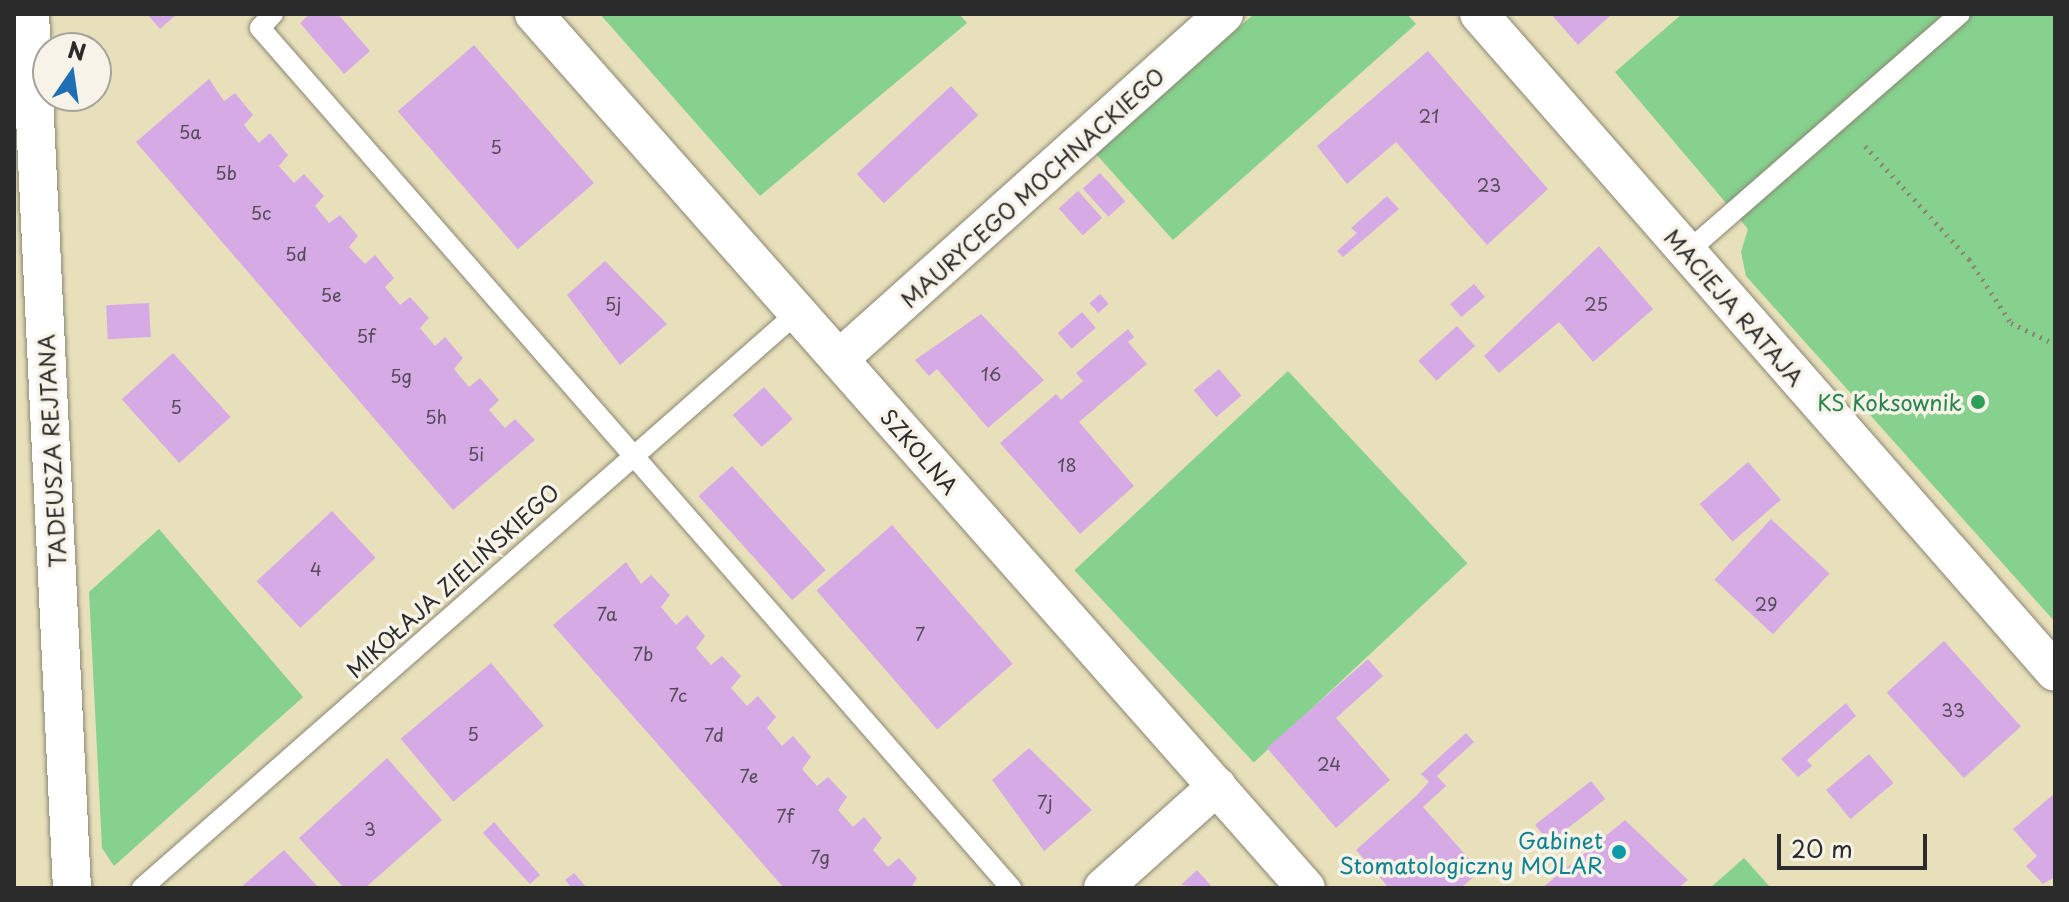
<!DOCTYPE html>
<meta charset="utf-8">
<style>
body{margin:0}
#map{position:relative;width:2069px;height:902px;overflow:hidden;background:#e8e0bb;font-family:"Playpen Sans",sans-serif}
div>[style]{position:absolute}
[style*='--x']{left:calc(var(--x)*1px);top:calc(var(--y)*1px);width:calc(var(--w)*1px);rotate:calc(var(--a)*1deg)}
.green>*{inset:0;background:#86d18e;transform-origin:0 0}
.building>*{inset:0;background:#d6abe5;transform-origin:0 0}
.path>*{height:5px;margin-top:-2.5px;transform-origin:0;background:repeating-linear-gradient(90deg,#8a8673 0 2px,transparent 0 8px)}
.roads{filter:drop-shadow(0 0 2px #8a8673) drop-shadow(0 0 2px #8a8673)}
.lane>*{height:20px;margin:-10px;padding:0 10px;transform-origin:10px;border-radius:10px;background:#fff}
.street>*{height:38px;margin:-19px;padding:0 19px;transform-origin:19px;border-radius:19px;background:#fff}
.dots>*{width:22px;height:22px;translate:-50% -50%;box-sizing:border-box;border:4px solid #f7f3e8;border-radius:50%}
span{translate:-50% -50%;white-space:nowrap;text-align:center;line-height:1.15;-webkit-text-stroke:7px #f7f3e8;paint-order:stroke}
.number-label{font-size:18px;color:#564b5a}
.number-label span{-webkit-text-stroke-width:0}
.street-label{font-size:22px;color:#2b2b2b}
.leisure-label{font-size:22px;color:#27864d}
.right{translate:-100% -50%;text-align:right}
.culture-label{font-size:22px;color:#0d838f}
.frame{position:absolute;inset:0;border:16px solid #2b2b2b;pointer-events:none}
.north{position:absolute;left:32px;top:32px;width:80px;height:80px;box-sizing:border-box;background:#f7f3e8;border:2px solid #a5a39c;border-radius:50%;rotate:13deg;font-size:22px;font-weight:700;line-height:32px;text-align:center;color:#2b2b2b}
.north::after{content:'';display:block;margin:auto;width:28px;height:36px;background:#1f6fb2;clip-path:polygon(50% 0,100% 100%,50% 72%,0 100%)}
.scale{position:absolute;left:1777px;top:834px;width:150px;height:36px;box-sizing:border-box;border:4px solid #2b2b2b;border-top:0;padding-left:10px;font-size:24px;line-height:28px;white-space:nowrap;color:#2b2b2b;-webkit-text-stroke:6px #f7f3e8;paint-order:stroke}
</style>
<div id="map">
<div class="green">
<i style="clip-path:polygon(600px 14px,959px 14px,967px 23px,760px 196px)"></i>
<i style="clip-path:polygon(1254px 14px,1407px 14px,1416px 24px,1173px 240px,1096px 154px)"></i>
<i style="clip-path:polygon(1682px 14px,2055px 14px,2055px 622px,1746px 276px,1741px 252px,1748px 229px,1615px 72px)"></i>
<i style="left:1288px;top:371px;width:263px;height:292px;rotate:47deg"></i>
<i style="clip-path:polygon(159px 529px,303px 697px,114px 866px,102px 848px,89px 592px)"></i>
<i style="clip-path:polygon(1744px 858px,1771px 888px,1710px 888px)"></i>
</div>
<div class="building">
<i style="clip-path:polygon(147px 14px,177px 14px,160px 29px)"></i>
<i style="clip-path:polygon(310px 14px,338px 14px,370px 51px,344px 74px,300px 23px)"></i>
<i style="clip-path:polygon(1551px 14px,1612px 14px,1578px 45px)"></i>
<i style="left:474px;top:45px;width:183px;height:101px;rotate:49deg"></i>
<i style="clip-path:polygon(1428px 51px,1548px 189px,1487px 245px,1396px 142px,1347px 184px,1317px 146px)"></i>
<i style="clip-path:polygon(209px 79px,224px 101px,235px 93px,253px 115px,244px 125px,259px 143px,270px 133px,288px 155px,279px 166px,294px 183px,304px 174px,324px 196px,315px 206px,329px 223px,340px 215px,358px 236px,349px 247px,365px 264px,375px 255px,394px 278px,385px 287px,400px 305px,410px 297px,429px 318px,420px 328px,435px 346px,445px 337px,463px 358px,454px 369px,469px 387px,480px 378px,499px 400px,489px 410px,505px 428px,515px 419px,535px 440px,453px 510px,136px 142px)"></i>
<i style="left:951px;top:86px;width:40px;height:129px;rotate:47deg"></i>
<i style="left:1100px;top:173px;width:38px;height:23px;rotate:48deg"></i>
<i style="left:1078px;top:191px;width:36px;height:26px;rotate:48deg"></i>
<i style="clip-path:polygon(1387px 196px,1399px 209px,1343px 257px,1337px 251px,1357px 233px,1351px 228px)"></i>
<i style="clip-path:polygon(1599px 246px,1653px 309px,1593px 362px,1559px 322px,1499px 373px,1484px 356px)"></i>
<i style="clip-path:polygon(605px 261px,667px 324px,620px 365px,567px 295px)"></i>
<i style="left:1474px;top:284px;width:17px;height:31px;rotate:50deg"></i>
<i style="left:1100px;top:294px;width:13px;height:14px;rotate:48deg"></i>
<i style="left:149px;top:303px;width:34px;height:43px;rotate:87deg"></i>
<i style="left:1082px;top:312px;width:21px;height:32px;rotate:49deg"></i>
<i style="clip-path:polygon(981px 314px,1044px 380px,988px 428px,937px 369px,929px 376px,915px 360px)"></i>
<i style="left:1457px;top:326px;width:27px;height:52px;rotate:48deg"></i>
<i style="clip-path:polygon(1128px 329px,1134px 337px,1128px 342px,1147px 364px,1079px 422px,1134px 486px,1080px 534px,1000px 443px,1056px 394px,1061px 400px,1083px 381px,1076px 373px)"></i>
<i style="left:173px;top:353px;width:86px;height:69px;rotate:48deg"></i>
<i style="left:1219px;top:369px;width:35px;height:33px;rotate:50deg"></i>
<i style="left:764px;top:387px;width:43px;height:42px;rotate:48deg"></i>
<i style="left:1748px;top:462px;width:50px;height:64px;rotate:49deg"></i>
<i style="left:732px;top:466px;width:140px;height:45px;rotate:48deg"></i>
<i style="left:332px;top:511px;width:64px;height:103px;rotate:47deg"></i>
<i style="left:1771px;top:519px;width:80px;height:83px;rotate:43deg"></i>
<i style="left:892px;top:525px;width:184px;height:100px;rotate:49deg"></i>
<i style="clip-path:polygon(626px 562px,641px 584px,651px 575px,670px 595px,661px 607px,676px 625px,687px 615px,705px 636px,696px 648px,711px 665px,722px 656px,741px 676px,731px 688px,747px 706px,758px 696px,776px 717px,767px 728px,782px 746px,793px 736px,811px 757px,802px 769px,817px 786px,828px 777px,847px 797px,838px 810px,853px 827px,864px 817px,882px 838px,873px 850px,888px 867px,899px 858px,917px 878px,911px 888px,784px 888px,553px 625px)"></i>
<i style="left:1944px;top:641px;width:115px;height:77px;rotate:48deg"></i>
<i style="clip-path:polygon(1368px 659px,1383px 676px,1336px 718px,1390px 780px,1336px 828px,1267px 748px)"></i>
<i style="left:491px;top:663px;width:82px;height:118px;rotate:50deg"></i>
<i style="clip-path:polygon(1846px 703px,1856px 716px,1807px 760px,1812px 766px,1798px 777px,1781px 759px)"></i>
<i style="clip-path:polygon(1466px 733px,1474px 742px,1437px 776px,1446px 786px,1423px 807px,1480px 871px,1461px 888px,1389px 888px,1356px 850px,1415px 797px,1429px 782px,1421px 774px)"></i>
<i style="clip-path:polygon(1029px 748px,1092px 810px,1044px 851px,992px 780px)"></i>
<i style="left:1869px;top:754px;width:38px;height:56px;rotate:50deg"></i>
<i style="clip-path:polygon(387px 758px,442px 820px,365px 888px,344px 888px,299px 838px)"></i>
<i style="left:1591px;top:781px;width:23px;height:71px;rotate:52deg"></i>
<i style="clip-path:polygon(2055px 793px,2055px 877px,2043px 884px,2026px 866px,2037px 856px,2013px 829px)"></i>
<i style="clip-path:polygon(1625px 820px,1688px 880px,1678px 888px,1542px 888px)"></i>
<i style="clip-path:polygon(494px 822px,540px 875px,530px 884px,483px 833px)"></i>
<i style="clip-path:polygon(284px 850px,319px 888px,240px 888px)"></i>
<i style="clip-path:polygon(1197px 870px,1213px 888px,1181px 885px)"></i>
<i style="clip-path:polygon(574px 873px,587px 888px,572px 888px,565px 880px)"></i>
</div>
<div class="path">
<i style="--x:1865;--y:146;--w:154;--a:47.4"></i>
<i style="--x:1969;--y:259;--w:77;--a:56.7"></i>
<i style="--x:2011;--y:323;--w:49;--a:25.5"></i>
</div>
<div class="roads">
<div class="lane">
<i style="--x:273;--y:14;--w:19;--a:133"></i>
<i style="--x:260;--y:28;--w:1142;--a:48.87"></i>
<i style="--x:1687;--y:252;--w:362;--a:-41.1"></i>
<i style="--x:142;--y:888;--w:873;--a:-41.28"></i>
</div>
<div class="street">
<i style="--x:30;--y:14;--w:875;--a:87.25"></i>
<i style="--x:534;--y:14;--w:1166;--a:48.55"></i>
<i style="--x:1479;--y:14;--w:874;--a:48.8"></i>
<i style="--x:839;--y:359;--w:517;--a:-41.86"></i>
<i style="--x:1103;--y:888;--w:153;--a:-41.8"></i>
</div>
</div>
<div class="dots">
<i style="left:1978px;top:402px;background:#2e9e5b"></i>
<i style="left:1619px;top:852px;background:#0f9aa8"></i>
</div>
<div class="number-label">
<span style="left:1429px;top:116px">21</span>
<span style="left:190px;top:132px">5a</span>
<span style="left:496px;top:147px">5</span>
<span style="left:226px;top:173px">5b</span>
<span style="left:1489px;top:185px">23</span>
<span style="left:261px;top:213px">5c</span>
<span style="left:296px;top:254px">5d</span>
<span style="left:331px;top:295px">5e</span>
<span style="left:613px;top:304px">5j</span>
<span style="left:1596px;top:304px">25</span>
<span style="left:366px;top:336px">5f</span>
<span style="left:991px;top:374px">16</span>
<span style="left:401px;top:376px">5g</span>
<span style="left:176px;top:407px">5</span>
<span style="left:436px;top:417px">5h</span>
<span style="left:476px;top:454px">5i</span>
<span style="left:1067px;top:465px">18</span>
<span style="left:316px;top:569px">4</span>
<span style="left:1766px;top:604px">29</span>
<span style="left:607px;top:614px">7a</span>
<span style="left:920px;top:634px">7</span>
<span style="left:643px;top:654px">7b</span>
<span style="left:678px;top:695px">7c</span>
<span style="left:1953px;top:710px">33</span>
<span style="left:473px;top:734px">5</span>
<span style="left:714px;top:735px">7d</span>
<span style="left:1329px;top:764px">24</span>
<span style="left:749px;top:776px">7e</span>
<span style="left:1045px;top:802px">7j</span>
<span style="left:785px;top:816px">7f</span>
<span style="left:370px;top:829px">3</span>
<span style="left:820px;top:857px">7g</span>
</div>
<div class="street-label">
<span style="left:1032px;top:187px;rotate:-42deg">MAURYCEGO MOCHNACKIEGO</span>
<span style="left:1735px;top:307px;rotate:49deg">MACIEJA RATAJA</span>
<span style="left:51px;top:451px;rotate:-93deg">TADEUSZA REJTANA</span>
<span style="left:920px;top:451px;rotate:49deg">SZKOLNA</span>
<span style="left:452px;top:580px;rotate:-42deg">MIKOŁAJA ZIELIŃSKIEGO</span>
</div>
<div class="leisure-label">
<span class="right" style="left:1962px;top:402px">KS Koksownik</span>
</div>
<div class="culture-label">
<span class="right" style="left:1603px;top:852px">Gabinet<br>Stomatologiczny MOLAR</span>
</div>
<div class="frame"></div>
<div class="north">N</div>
<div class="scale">20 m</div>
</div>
